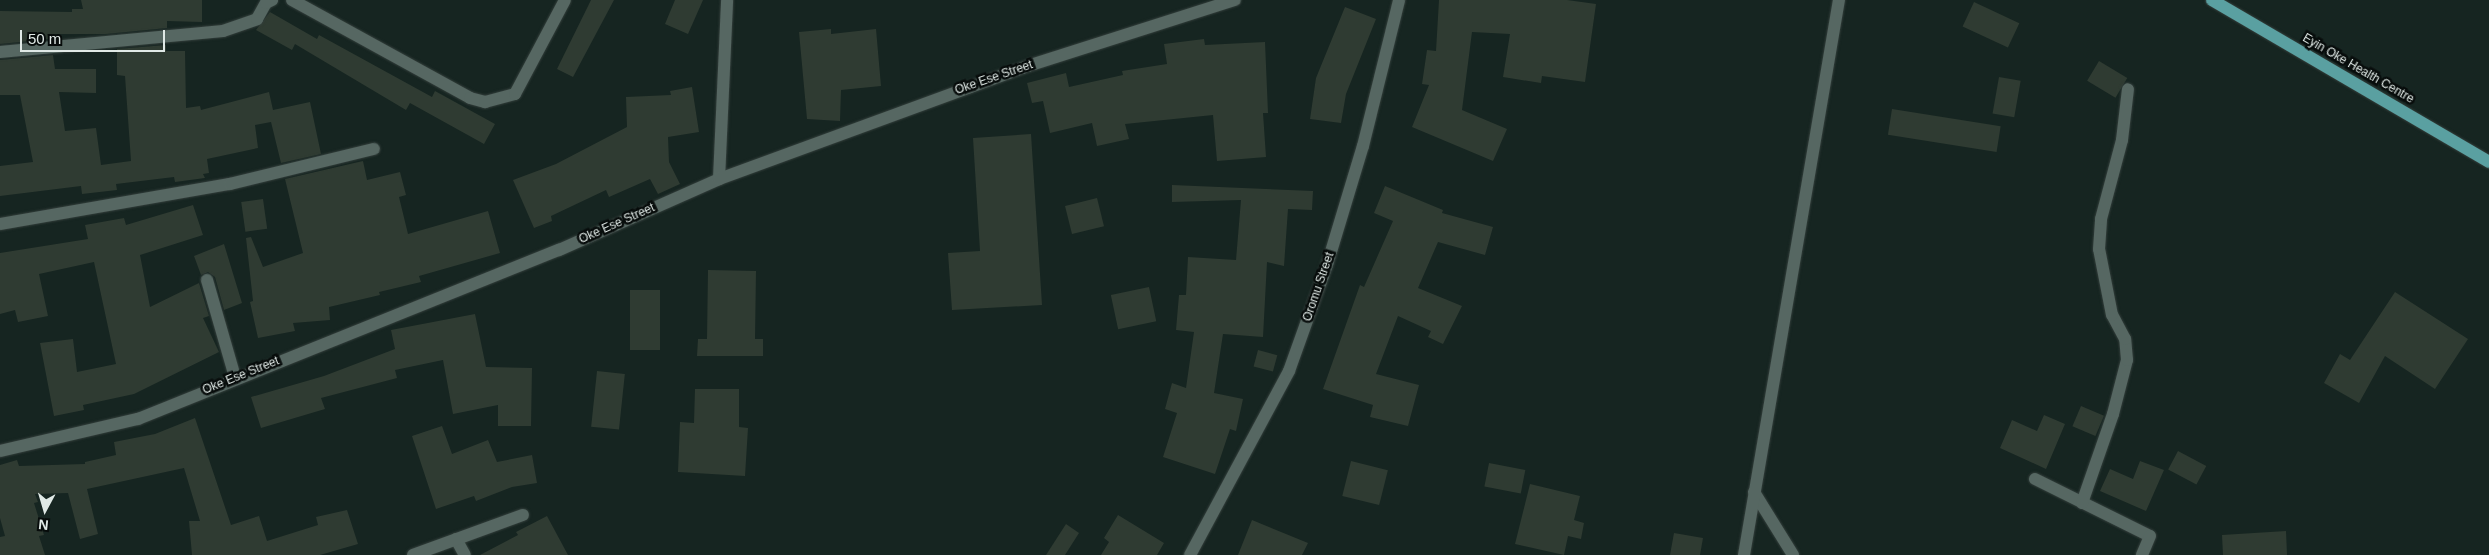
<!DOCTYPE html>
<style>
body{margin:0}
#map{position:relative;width:2489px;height:555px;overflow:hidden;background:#162521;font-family:Arial,sans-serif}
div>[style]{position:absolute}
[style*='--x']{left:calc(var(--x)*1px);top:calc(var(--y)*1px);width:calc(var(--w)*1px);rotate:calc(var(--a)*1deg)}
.building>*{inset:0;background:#2f3b32;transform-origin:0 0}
.roads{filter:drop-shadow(0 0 1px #333e3b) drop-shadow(0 0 1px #333e3b)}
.street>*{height:12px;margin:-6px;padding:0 6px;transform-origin:6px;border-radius:6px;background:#566762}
.primary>*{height:12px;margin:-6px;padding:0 6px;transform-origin:6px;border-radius:6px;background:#5aa0a1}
span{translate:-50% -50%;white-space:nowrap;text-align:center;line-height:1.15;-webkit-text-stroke:5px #070c0b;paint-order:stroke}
.street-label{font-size:12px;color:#e0e9e6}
.north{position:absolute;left:20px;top:485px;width:50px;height:50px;-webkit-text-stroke:4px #070c0b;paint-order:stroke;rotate:186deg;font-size:14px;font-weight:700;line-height:20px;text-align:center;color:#e0e9e6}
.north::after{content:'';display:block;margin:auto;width:18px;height:22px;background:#e0e9e6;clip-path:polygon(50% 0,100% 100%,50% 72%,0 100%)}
.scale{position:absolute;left:20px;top:30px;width:145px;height:22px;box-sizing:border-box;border:2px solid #e0e9e6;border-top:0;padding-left:6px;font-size:15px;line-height:18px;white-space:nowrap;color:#e0e9e6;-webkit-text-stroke:4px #070c0b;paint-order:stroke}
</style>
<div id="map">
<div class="building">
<i style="clip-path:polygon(81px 0,202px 0,202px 22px,167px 21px,167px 28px,106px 34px,50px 34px,50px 39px,0 44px,0 11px,72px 12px,72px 9px,83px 9px)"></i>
<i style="clip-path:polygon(591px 0,614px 0,573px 77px,557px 69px)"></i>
<i style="clip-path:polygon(675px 0,703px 0,688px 34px,665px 24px)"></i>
<i style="clip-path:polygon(1439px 0,1567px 0,1596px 4px,1585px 82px,1542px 76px,1541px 83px,1503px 77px,1510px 34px,1472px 32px,1462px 110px,1507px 129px,1493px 161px,1412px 127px,1429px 85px,1422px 84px,1427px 50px,1436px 51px)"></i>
<i style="left:1974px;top:2px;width:50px;height:27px;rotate:25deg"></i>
<i style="clip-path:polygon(1345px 7px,1376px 19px,1346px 94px,1341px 123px,1310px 119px,1316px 78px)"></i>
<i style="clip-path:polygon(270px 12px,317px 39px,319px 35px,432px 97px,435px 91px,495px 124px,484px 144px,410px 103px,406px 110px,295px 44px,292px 50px,256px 30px)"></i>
<i style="clip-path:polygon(831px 29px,831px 34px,876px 29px,881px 86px,841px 90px,840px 121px,807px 119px,799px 32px)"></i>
<i style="clip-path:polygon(1204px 39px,1205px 45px,1265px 42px,1268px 113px,1263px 113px,1266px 157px,1217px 161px,1213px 115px,1125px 124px,1129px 139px,1097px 146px,1092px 123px,1050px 133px,1043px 101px,1032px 103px,1027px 83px,1066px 73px,1069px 87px,1123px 75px,1122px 71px,1167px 64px,1164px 44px)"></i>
<i style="clip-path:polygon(166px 45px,166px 51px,185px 51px,186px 108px,200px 106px,201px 110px,269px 92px,273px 110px,310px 102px,321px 154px,281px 163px,271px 122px,255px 125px,258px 148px,207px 159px,209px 173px,203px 174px,205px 178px,175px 182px,174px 177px,116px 184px,117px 190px,82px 194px,81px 186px,0 196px,0 166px,33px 162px,20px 95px,0 95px,0 60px,53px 55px,55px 69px,96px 69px,96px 93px,59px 92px,65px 131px,96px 128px,101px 165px,131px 161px,125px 76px,117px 75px,117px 49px)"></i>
<i style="left:2099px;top:61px;width:33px;height:23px;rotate:31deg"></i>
<i style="left:1999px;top:77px;width:22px;height:37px;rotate:10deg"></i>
<i style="clip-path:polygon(692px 87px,699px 132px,668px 137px,669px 162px,680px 184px,658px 194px,650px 179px,609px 197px,606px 190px,551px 216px,552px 221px,534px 228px,513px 180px,556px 164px,627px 127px,626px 97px,671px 95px,670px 91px)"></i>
<i style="left:1892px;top:109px;width:110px;height:26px;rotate:9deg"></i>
<i style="clip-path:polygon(1031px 134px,1042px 305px,952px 310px,948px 253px,980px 251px,973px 138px)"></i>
<i style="clip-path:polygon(363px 161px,367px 180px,400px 172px,406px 195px,399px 197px,408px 234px,488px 211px,500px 253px,419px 276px,421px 282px,379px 292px,380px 295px,329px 307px,330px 320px,293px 323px,295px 331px,258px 338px,250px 302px,253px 301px,246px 238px,251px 237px,263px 267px,303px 253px,285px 179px)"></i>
<i style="clip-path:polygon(1172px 185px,1313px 191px,1312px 210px,1288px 209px,1284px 266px,1267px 262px,1263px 337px,1223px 334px,1214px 393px,1243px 399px,1236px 431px,1230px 429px,1215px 474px,1163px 457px,1177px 413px,1165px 409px,1172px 383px,1186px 388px,1194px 332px,1176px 330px,1179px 295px,1186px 295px,1188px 257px,1236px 260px,1241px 200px,1172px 202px)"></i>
<i style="clip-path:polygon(1385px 186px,1443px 210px,1442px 213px,1493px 227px,1485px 255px,1438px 242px,1418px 288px,1462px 306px,1443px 344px,1428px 337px,1431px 331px,1398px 316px,1376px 374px,1419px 385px,1408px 426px,1370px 417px,1373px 405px,1323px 389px,1360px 285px,1364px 287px,1393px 221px,1374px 213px)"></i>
<i style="left:1097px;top:198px;width:29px;height:33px;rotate:76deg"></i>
<i style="left:263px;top:199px;width:30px;height:22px;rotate:82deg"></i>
<i style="clip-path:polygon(193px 205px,203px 235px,140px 255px,150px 307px,199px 283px,209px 316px,203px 318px,219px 352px,134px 394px,83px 405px,84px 410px,54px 416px,40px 343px,73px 339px,77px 372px,116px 364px,94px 262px,39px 274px,48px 316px,18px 322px,15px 310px,0 314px,0 253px,88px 239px,85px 225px,124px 218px,126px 225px)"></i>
<i style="clip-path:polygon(224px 244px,242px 303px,224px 310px,215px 277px,208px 272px,201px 275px,194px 256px)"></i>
<i style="clip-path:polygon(708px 270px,756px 271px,755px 339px,763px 339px,763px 356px,697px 356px,698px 339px,707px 339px)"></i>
<i style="left:1149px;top:287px;width:35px;height:39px;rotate:78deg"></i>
<i style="left:630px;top:290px;width:30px;height:60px"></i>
<i style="clip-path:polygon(2395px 292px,2468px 339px,2435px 389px,2385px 356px,2359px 403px,2324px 383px,2340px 354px,2350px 360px)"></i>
<i style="clip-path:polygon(475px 314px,486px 367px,532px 368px,531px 426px,498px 426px,498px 405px,453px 414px,443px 360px,395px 370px,397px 378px,321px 398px,325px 409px,261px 428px,251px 397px,324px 376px,395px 349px,391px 330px)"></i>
<i style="left:1258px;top:350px;width:20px;height:17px;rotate:15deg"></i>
<i style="left:597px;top:371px;width:28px;height:56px;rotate:6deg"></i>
<i style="clip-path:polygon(695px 389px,739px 389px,739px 427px,748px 428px,745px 476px,678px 472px,680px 422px,694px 423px)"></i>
<i style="left:2081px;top:406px;width:25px;height:22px;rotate:23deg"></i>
<i style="clip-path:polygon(2044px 415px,2065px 424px,2046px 469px,2000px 448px,2012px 420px,2037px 431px)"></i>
<i style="clip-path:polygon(195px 418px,231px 525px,259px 516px,267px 541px,318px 525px,316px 517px,347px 510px,358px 544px,320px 555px,192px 555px,189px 521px,200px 521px,184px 468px,87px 489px,98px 534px,80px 539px,68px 493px,35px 494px,38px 502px,34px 503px,44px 535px,39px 536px,45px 555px,0 555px,0 537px,5px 536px,0 518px,0 465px,17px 460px,19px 466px,85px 464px,85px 462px,116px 455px,114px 442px,155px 434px)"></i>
<i style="clip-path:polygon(442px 426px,452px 454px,488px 440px,497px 462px,532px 455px,537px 483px,512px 487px,476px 501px,474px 496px,436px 509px,412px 436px)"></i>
<i style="left:2178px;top:451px;width:32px;height:21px;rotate:28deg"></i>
<i style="left:1351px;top:461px;width:38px;height:36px;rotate:14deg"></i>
<i style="clip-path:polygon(2140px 461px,2164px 470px,2146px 511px,2100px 491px,2110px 469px,2133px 479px)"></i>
<i style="left:1489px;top:463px;width:37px;height:24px;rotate:11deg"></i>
<i style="clip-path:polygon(1530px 484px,1580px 496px,1574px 520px,1584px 523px,1581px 539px,1568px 536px,1564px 555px,1515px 544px)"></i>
<i style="clip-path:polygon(1118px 515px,1164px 543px,1157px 555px,1101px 555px,1109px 542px,1104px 538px)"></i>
<i style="clip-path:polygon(547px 516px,568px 555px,480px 555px,518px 535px,516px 532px)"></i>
<i style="clip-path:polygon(1252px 520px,1308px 543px,1302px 555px,1238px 555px)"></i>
<i style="clip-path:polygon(1066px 524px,1079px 533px,1065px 555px,1046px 555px)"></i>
<i style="clip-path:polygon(2286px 531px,2287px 555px,2223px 555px,2222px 535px)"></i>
<i style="clip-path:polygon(1674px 533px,1703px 538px,1700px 555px,1670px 555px)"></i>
</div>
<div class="roads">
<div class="street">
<i style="--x:292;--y:0;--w:203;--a:28.8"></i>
<i style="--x:470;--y:98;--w:16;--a:15"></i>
<i style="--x:485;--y:102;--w:31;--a:-15"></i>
<i style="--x:515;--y:94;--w:106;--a:-62"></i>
<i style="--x:0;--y:52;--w:224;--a:-5.4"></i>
<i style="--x:223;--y:31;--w:36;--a:-19"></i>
<i style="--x:257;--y:19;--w:18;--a:-61"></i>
<i style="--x:266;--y:3;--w:7;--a:-27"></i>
<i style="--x:719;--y:179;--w:179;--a:-87.4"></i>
<i style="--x:0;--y:224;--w:233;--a:-9.9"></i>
<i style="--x:230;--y:184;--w:148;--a:-13.7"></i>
<i style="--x:207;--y:280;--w:101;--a:73.9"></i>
<i style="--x:0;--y:451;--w:142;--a:-13.1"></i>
<i style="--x:138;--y:419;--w:454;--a:-21.9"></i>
<i style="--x:559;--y:250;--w:175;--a:-23.9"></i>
<i style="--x:719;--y:179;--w:332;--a:-20.1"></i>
<i style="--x:1031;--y:65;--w:214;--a:-17.7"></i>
<i style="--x:2035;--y:479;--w:128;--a:26.4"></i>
<i style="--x:2150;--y:536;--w:21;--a:113"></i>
<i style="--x:1754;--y:492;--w:74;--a:58.2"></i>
<i style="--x:2082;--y:503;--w:94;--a:-70.8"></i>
<i style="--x:2113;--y:414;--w:56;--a:-75.5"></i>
<i style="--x:2127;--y:360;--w:21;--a:-95"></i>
<i style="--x:2125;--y:339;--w:27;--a:-118"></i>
<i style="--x:2112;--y:315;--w:67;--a:-101.1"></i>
<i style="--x:2099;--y:249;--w:30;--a:-86"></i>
<i style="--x:2101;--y:219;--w:82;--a:-75.1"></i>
<i style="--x:2122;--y:140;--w:51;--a:-83.3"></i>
<i style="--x:456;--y:539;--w:18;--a:61"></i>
<i style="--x:413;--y:555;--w:117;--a:-20"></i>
<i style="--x:1190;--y:555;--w:209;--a:-61.7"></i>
<i style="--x:1289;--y:371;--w:113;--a:-70.3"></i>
<i style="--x:1327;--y:265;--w:124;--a:-73.2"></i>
<i style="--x:1363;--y:146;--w:150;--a:-76.1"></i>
<i style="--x:1744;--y:555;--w:563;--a:-80.29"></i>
</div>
<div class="primary">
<i style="--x:2212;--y:0;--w:321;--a:30.3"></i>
</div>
</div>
<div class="street-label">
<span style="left:2358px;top:69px;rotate:30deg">Eyin Oke Health Centre</span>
<span style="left:994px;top:78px;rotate:-19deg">Oke Ese Street</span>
<span style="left:617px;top:224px;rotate:-24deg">Oke Ese Street</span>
<span style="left:1319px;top:287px;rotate:-71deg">Oromu Street</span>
<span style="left:241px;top:376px;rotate:-22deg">Oke Ese Street</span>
</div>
<div class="north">N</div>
<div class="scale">50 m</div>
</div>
